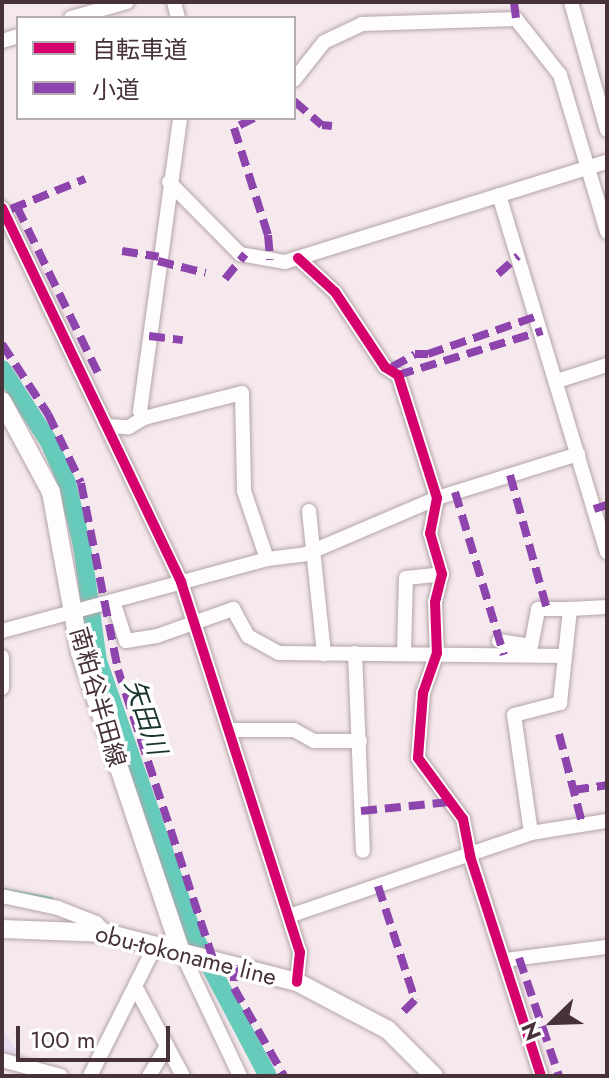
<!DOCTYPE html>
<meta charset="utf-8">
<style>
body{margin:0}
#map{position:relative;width:609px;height:1078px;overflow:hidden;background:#f6e9ed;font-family:Jost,"Noto Sans JP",sans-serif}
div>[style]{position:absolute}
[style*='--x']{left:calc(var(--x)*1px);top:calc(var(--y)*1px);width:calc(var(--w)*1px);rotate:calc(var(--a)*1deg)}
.green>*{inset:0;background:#e6dcf0}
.stream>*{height:3px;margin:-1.5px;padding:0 1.5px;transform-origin:1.5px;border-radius:1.5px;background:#66cbba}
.river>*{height:18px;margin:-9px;padding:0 9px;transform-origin:9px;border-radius:9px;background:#66cbba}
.roads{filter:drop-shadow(0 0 2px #b3a4a9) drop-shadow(0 0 2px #b3a4a9)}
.minor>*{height:14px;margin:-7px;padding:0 7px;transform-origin:7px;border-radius:7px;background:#fefcfc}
.major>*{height:18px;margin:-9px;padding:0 9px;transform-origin:9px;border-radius:9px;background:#fefcfc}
.quiet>*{height:8px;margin-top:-4px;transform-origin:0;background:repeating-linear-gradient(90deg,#8e44ad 0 16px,transparent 0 24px)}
.cycleway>*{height:10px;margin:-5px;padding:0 5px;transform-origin:5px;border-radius:5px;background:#d6006c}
span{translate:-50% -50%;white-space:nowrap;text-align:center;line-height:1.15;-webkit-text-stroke:7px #fff;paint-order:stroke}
.street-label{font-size:24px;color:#48323a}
.water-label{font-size:26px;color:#18352e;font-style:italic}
.frame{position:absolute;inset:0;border:4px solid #48323a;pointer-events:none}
.legend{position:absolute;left:16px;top:16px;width:280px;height:104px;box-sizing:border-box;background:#fff;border:2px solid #b6adb0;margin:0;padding:10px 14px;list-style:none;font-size:24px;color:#48323a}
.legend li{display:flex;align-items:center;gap:16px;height:40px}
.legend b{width:40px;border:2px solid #b6adb0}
.north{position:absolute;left:513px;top:982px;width:80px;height:80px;-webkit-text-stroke:6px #fff;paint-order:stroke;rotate:247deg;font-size:22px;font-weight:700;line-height:32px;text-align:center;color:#48323a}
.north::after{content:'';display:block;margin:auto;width:28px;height:36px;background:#48323a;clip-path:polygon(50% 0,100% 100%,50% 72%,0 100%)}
.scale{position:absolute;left:16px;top:1026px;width:154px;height:36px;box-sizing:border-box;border:4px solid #48323a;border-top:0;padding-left:10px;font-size:24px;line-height:28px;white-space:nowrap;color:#48323a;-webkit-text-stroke:6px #fff;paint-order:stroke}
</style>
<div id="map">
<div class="green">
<i style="clip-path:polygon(2px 1028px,27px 1066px,2px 1060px)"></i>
</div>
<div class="stream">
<i style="--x:2;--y:889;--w:50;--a:10.4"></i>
</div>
<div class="river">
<i style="--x:2;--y:369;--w:87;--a:57.2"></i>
<i style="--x:49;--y:442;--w:45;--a:66.3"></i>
<i style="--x:67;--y:483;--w:65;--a:76.6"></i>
<i style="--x:82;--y:546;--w:116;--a:82.1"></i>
<i style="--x:98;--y:661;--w:289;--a:70.8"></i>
<i style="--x:193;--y:934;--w:161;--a:62.2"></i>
</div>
<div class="roads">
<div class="minor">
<i style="--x:174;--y:2;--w:16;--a:76"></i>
<i style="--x:571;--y:2;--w:133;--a:74.3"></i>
<i style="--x:71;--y:18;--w:58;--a:-15.9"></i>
<i style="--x:2;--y:41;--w:17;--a:-17"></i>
<i style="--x:294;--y:80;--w:48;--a:-51.7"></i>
<i style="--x:324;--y:42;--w:42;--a:-25.3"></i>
<i style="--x:362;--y:24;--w:154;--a:-1.9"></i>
<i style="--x:516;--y:19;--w:71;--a:51.8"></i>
<i style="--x:560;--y:75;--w:164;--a:73.3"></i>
<i style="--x:169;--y:182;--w:101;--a:45.4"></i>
<i style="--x:240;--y:254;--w:46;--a:10.1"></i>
<i style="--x:285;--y:262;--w:337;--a:-17.3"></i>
<i style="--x:499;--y:195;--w:373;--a:73.2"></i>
<i style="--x:2;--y:208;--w:415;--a:64.4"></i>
<i style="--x:181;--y:582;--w:389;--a:72.2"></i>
<i style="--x:300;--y:952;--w:30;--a:96"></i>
<i style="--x:298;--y:258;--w:50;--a:42.6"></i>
<i style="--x:335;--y:292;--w:90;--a:56.3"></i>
<i style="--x:385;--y:367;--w:15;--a:32"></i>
<i style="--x:398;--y:375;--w:129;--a:72.4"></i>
<i style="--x:437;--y:498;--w:36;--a:101"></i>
<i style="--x:430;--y:533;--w:43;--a:73.7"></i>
<i style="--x:442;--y:574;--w:29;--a:104"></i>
<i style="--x:435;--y:602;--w:51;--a:87.8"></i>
<i style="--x:437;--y:653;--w:42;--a:109.3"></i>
<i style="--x:423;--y:693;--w:65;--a:94.4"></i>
<i style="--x:418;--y:758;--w:76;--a:53.6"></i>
<i style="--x:463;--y:819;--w:38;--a:79"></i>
<i style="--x:470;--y:856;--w:231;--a:72.1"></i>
<i style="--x:557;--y:381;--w:52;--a:-17.7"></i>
<i style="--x:144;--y:418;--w:101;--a:-14.3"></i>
<i style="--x:242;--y:393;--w:98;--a:88.8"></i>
<i style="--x:244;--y:491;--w:72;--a:71.3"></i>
<i style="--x:107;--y:426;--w:22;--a:3"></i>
<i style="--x:129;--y:427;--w:17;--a:-31"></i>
<i style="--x:144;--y:418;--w:8;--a:-120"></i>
<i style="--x:140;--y:411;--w:296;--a:-82.2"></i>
<i style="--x:309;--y:511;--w:144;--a:84"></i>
<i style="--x:113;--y:601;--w:42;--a:72"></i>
<i style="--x:126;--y:641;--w:31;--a:-9"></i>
<i style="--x:157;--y:636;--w:81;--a:-19.6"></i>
<i style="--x:233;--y:609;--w:31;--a:61"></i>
<i style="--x:248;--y:636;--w:35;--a:29"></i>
<i style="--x:279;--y:653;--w:286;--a:0.6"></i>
<i style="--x:2;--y:631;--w:275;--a:-15.2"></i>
<i style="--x:267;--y:559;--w:39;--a:-7"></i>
<i style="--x:306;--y:554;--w:142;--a:-23.1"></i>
<i style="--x:437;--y:498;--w:148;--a:-17.3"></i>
<i style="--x:499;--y:641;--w:32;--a:9"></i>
<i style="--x:531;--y:646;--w:38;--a:-79"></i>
<i style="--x:538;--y:609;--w:32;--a:0"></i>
<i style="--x:404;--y:652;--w:74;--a:-88.5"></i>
<i style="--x:406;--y:578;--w:36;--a:-6"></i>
<i style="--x:355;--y:653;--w:198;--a:87.7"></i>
<i style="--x:2;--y:657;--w:31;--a:90"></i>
<i style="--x:229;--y:730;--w:65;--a:0"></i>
<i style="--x:294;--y:730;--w:23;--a:29"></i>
<i style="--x:314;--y:741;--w:46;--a:0"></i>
<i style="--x:531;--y:833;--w:119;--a:-98.2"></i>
<i style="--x:514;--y:715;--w:48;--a:-14.6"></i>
<i style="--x:560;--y:703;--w:95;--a:-83.9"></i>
<i style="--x:570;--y:609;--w:37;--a:-3"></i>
<i style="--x:2;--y:896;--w:57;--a:12.1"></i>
<i style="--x:58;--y:908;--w:41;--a:21.5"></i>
<i style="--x:96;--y:923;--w:14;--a:45"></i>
<i style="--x:289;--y:916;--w:256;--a:-18.9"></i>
<i style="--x:531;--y:833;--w:77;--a:-9"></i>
<i style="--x:180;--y:949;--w:140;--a:64.7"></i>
<i style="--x:505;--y:960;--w:103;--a:-7.3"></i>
<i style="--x:136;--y:988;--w:66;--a:61.9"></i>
<i style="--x:167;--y:1046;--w:35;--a:121"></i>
<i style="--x:167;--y:1046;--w:34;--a:62"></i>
<i style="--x:2;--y:1060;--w:61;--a:15.2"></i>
<i style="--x:90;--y:1076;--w:148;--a:-63.4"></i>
</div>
<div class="major">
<i style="--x:2;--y:401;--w:103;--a:61.7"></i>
<i style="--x:51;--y:492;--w:163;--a:79.7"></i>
<i style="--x:80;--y:652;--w:313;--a:71.4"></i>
<i style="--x:2;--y:929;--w:104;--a:2.2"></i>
<i style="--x:106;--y:933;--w:197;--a:14.4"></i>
<i style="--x:297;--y:982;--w:103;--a:27.8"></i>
<i style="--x:388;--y:1030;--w:65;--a:45"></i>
</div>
</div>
<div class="quiet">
<i style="--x:514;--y:2;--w:17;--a:83"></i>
<i style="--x:294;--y:101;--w:37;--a:41"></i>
<i style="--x:322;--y:125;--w:10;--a:6"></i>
<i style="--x:254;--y:118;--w:22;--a:153"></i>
<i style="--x:234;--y:128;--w:112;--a:72.4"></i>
<i style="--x:268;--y:235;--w:25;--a:85"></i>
<i style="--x:17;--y:207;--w:185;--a:64"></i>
<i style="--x:11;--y:209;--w:80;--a:-22.1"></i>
<i style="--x:122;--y:251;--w:37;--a:9"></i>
<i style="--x:158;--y:261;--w:49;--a:14.3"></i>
<i style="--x:498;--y:274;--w:27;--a:-42"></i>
<i style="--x:225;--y:279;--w:32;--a:-51"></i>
<i style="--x:149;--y:336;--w:34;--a:7"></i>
<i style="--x:2;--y:344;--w:84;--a:56.7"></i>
<i style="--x:48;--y:414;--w:76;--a:64.4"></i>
<i style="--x:81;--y:483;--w:191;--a:78.8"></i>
<i style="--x:118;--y:670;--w:304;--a:71.8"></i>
<i style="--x:392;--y:367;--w:26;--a:-29"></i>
<i style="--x:415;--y:354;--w:13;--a:0"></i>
<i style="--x:428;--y:354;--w:115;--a:-19.2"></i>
<i style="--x:398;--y:375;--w:151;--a:-17"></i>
<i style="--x:510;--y:475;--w:139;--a:74.6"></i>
<i style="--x:455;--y:492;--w:170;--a:73.3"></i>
<i style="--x:594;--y:509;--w:14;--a:-17"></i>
<i style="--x:559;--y:734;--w:92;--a:75.5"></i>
<i style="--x:573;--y:790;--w:34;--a:-8"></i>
<i style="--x:361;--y:811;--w:89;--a:-5.8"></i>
<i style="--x:378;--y:886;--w:120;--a:72"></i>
<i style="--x:415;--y:1000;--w:20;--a:135"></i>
<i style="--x:519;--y:958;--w:125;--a:71.3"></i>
<i style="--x:234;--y:965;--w:23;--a:90"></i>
<i style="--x:234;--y:988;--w:101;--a:60.4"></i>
</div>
<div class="cycleway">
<i style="--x:2;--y:208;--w:415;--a:64.4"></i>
<i style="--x:181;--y:582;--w:389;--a:72.2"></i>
<i style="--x:300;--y:952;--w:30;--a:96"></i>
<i style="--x:298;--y:258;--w:50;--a:42.6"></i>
<i style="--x:335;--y:292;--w:90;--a:56.3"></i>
<i style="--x:385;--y:367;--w:15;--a:32"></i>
<i style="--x:398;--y:375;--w:129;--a:72.4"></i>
<i style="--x:437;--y:498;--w:36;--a:101"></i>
<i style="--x:430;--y:533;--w:43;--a:73.7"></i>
<i style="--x:442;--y:574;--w:29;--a:104"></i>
<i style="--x:435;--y:602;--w:51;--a:87.8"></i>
<i style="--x:437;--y:653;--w:42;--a:109.3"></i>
<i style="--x:423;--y:693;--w:65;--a:94.4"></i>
<i style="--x:418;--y:758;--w:76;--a:53.6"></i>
<i style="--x:463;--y:819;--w:38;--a:79"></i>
<i style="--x:470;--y:856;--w:231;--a:72.1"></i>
</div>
<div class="street-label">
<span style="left:98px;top:697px;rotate:74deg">南粕谷半田線</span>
<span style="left:186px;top:955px;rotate:14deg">obu-tokoname line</span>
</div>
<div class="water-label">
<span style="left:145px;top:717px;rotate:71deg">矢田川</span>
</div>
<div class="frame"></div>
<ul class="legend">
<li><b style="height:10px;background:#d6006c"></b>自転車道</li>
<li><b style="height:10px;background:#8e44ad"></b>小道</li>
</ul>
<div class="north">N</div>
<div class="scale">100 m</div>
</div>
